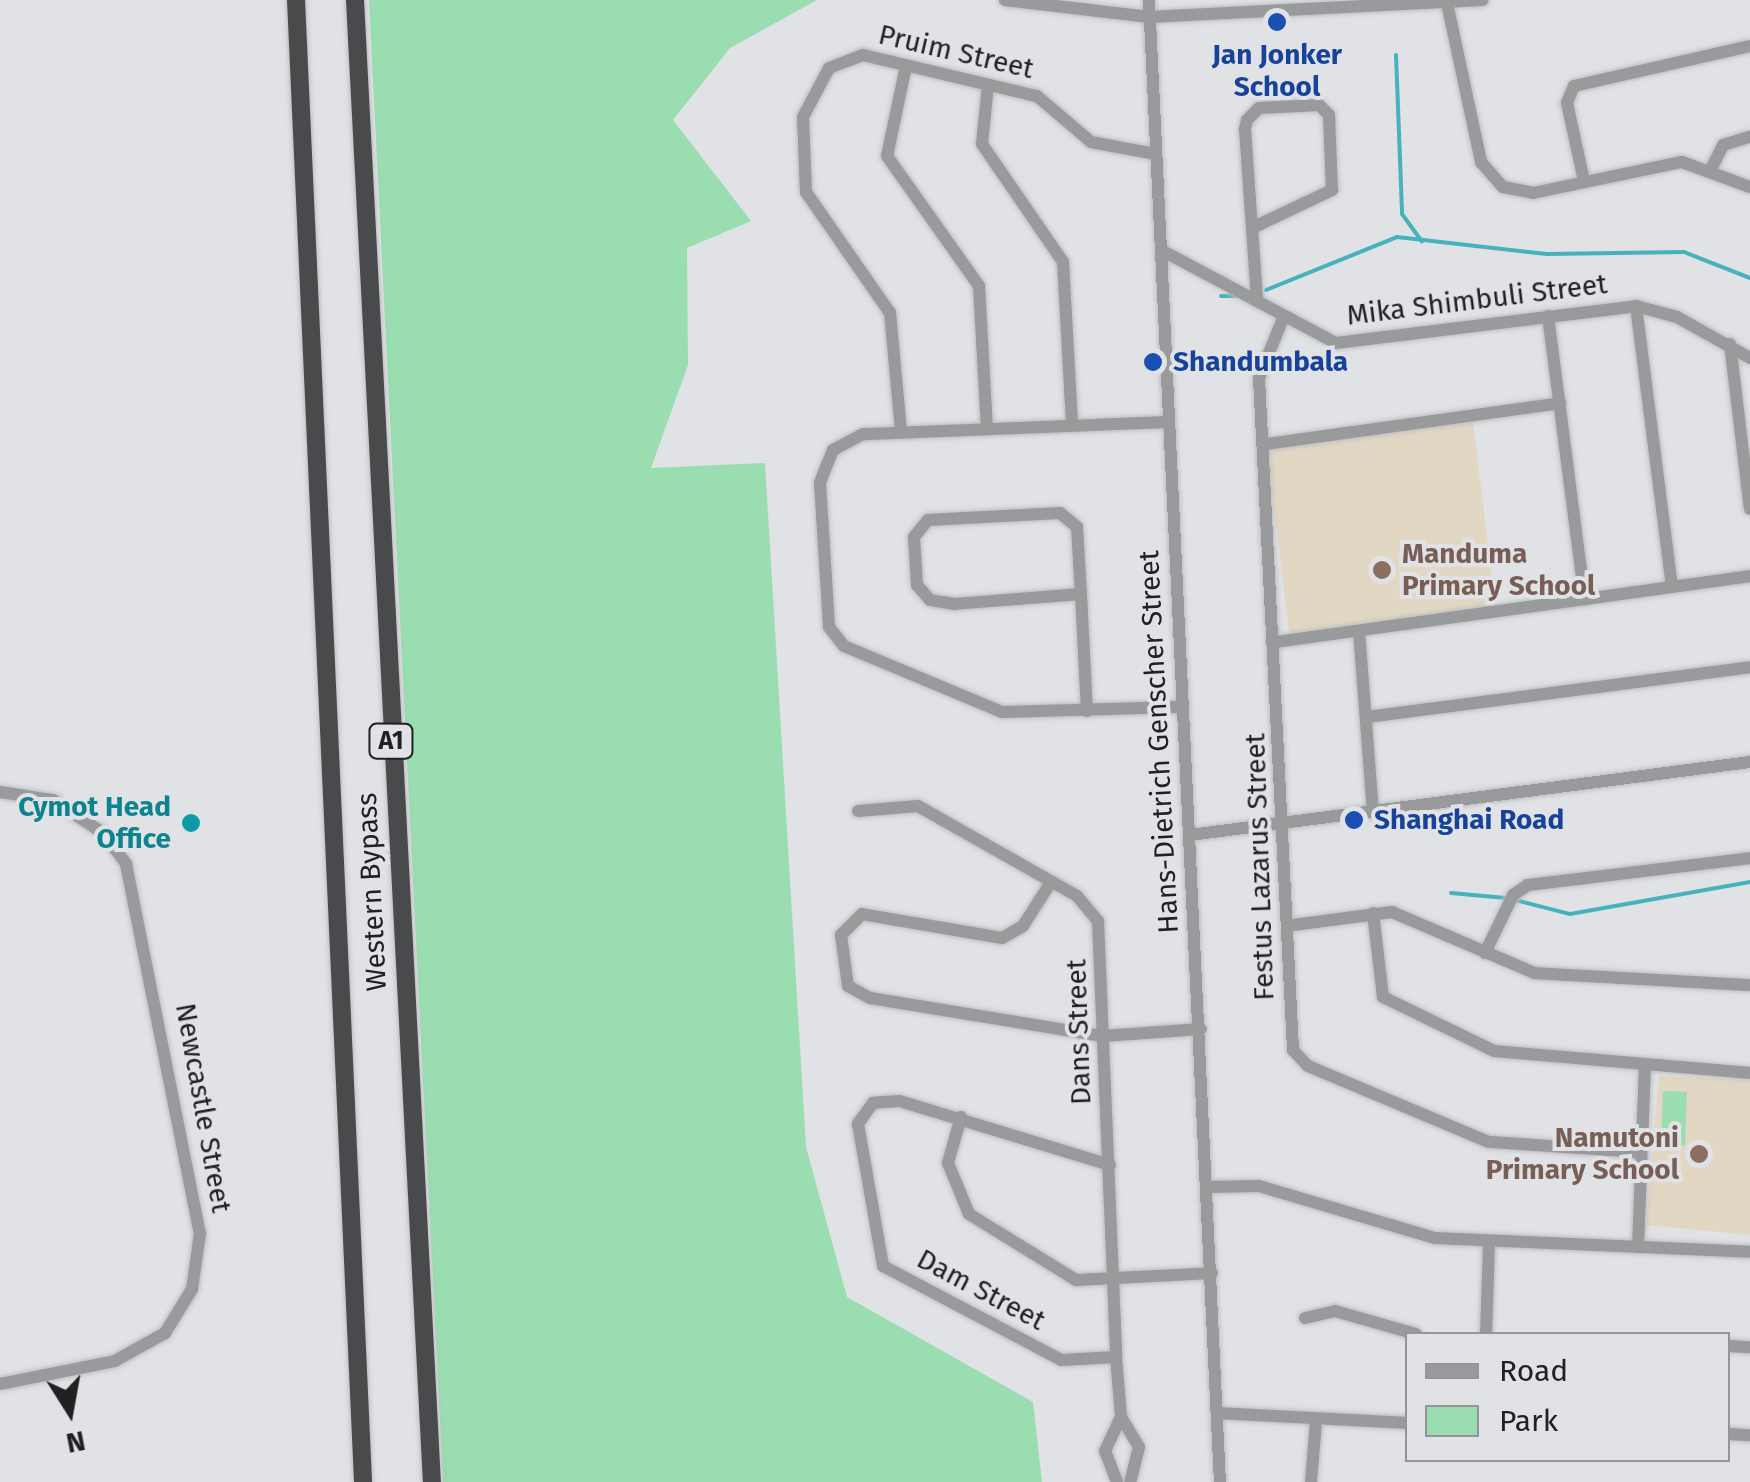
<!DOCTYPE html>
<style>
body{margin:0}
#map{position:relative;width:1750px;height:1482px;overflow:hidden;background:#e0e2e5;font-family:"Fira Sans",sans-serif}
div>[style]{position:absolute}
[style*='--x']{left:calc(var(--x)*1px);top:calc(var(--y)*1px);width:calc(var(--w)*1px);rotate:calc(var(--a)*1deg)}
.education>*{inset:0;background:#e1d7c2;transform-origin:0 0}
.green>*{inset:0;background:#99ddb0;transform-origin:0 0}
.stream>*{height:4px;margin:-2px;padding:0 2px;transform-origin:2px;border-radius:2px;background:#46b2be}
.roads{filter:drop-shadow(0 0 2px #bebfc2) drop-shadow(0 0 2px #bebfc2)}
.minor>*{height:12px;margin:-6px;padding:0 6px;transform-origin:6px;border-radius:6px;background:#999a9b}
.highway>*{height:18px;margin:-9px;padding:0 9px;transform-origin:9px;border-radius:9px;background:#494a4c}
.dots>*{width:28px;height:28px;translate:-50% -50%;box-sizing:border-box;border:5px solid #e0e2e5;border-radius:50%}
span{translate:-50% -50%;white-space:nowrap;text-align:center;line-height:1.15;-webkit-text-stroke:8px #e0e2e5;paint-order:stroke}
.shield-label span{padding:2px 8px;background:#e0e2e5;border:2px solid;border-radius:8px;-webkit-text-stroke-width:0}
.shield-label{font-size:25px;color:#212122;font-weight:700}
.street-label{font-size:28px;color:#212122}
.transit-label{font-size:28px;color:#164399;font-weight:700}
.left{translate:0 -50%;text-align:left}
.education-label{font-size:28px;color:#785e54;font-weight:700}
.right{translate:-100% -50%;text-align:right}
.culture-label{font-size:28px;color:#0d838f;font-weight:700}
.legend{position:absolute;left:1405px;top:1332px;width:325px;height:130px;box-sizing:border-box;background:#e0e2e5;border:2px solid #949597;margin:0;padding:12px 18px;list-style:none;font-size:30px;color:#212122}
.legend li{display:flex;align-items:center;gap:20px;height:50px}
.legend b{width:50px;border:2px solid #949597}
.north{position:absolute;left:20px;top:1362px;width:100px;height:100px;-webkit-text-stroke:8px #e0e2e5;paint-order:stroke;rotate:169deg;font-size:28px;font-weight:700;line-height:40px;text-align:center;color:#212122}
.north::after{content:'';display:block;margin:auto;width:35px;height:45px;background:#212122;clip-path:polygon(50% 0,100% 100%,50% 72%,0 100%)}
</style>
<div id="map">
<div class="education">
<i style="left:1472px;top:415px;width:199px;height:208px;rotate:83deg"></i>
<i style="clip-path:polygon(1659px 1076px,1750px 1080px,1750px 1235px,1646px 1225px)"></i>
</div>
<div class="green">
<i style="clip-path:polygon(369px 0,817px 0,730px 48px,673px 120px,751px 221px,687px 248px,688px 365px,651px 468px,765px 463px,806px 1147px,847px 1297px,1033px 1402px,1042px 1482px,443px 1482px)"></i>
<i style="left:1663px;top:1091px;width:24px;height:54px;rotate:2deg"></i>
</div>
<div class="stream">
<i style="--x:1396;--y:55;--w:159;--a:87.8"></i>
<i style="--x:1402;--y:214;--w:34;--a:54"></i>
<i style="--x:1266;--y:290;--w:141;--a:-22"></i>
<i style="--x:1397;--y:237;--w:151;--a:6.5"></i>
<i style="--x:1547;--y:254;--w:137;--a:-0.8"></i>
<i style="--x:1684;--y:252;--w:71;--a:21.5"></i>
<i style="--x:1221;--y:296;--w:15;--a:0"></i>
<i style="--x:1451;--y:893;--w:55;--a:5.2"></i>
<i style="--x:1515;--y:900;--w:57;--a:14.3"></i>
<i style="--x:1570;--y:914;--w:183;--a:-10.1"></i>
</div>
<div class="roads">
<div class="minor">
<i style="--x:1005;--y:0;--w:145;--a:6.7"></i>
<i style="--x:1149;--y:17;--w:334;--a:-2.9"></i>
<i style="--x:1149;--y:0;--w:1484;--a:87.26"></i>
<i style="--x:1447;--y:3;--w:163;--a:77.9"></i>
<i style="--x:1481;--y:162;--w:33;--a:49"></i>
<i style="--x:1503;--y:187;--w:31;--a:11"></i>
<i style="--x:1533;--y:193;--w:152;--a:-11.8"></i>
<i style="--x:1682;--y:162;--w:72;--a:20.2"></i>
<i style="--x:906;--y:66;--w:92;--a:101.9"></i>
<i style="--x:887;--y:156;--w:159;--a:54.7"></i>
<i style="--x:979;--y:286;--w:141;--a:86.8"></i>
<i style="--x:988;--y:85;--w:59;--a:95.8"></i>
<i style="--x:982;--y:144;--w:143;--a:55.5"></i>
<i style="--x:1063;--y:262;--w:162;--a:86.8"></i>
<i style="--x:1711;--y:169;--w:27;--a:-63"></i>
<i style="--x:1723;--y:145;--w:28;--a:-17"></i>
<i style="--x:1584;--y:181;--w:80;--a:-102.3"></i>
<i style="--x:1567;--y:103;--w:18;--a:-68"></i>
<i style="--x:1574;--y:86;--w:180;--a:-12.8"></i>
<i style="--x:1252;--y:228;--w:89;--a:-25.4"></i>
<i style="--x:1332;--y:190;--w:75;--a:-92.3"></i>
<i style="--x:1329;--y:115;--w:14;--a:-135"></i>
<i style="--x:1319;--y:105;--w:60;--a:177.1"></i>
<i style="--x:1259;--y:108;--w:17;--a:135"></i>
<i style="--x:1247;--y:120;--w:9;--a:103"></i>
<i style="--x:1245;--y:129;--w:99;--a:86"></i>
<i style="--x:1252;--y:228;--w:72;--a:86"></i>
<i style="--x:1161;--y:250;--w:198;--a:28"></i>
<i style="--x:1336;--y:343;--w:302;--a:-7"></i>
<i style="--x:1636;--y:306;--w:42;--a:15"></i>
<i style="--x:1677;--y:317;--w:84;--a:29.3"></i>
<i style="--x:1636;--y:306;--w:283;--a:82.7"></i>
<i style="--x:1284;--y:316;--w:67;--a:112"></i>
<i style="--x:1259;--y:378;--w:673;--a:87.1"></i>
<i style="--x:1293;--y:1050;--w:22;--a:47"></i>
<i style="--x:1308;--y:1066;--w:196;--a:22.8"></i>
<i style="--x:1489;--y:1142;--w:152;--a:3.8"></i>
<i style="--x:1548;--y:316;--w:286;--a:82.6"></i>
<i style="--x:1730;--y:344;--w:166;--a:83.1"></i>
<i style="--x:1167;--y:422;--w:304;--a:177.7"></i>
<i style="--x:863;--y:434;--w:34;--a:152"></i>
<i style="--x:833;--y:450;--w:35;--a:112"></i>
<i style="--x:820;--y:483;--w:144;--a:86.4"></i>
<i style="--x:829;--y:627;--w:24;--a:52"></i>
<i style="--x:844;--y:646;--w:171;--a:22.7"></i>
<i style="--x:1002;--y:712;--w:178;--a:-1.6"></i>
<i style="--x:901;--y:431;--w:119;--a:-95.3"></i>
<i style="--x:890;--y:313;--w:147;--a:-124.8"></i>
<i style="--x:806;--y:192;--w:75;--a:-92.3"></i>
<i style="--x:803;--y:117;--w:55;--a:-62"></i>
<i style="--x:829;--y:68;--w:36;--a:-21"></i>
<i style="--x:863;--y:55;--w:179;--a:13.3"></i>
<i style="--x:1037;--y:96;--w:71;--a:40.4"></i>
<i style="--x:1091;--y:142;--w:66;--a:10.5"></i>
<i style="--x:1266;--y:444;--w:297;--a:-7.9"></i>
<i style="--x:1060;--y:513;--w:22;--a:39"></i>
<i style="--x:1077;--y:527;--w:67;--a:86.6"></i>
<i style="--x:1081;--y:594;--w:126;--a:175.5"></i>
<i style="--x:955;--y:604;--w:25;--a:-171"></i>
<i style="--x:930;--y:600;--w:20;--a:-131"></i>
<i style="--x:917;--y:585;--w:48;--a:-93.6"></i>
<i style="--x:914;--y:537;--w:22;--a:-51"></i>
<i style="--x:928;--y:520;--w:132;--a:-3"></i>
<i style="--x:1081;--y:594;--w:117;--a:87.1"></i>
<i style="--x:1359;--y:631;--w:182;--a:85.6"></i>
<i style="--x:1275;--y:642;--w:480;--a:-7.9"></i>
<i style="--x:1367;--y:717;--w:386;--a:-7.4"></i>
<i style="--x:0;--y:792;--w:54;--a:8.6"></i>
<i style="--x:53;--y:800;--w:60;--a:33.4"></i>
<i style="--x:103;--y:833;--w:39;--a:53"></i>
<i style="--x:126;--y:864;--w:376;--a:78.7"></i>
<i style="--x:200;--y:1233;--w:57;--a:98.1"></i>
<i style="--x:192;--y:1289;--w:52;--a:121.5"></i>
<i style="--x:165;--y:1333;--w:57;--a:150.8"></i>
<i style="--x:115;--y:1361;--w:117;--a:168.7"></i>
<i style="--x:858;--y:811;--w:60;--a:-4.8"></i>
<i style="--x:918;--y:806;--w:183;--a:29.5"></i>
<i style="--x:1077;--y:896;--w:33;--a:50"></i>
<i style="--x:1098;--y:921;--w:436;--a:87.6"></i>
<i style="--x:1116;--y:1357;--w:60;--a:85.2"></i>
<i style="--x:1121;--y:1417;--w:35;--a:59"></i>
<i style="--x:1139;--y:1447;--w:36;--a:104"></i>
<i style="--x:1190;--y:835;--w:565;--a:-7.43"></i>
<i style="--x:1051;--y:882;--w:52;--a:122.5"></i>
<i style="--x:1023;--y:926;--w:24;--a:150"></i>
<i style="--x:1002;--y:938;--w:142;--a:-170.3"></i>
<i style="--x:862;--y:914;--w:30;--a:135"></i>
<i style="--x:841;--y:935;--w:51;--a:82.2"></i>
<i style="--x:848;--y:986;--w:25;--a:29"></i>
<i style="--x:870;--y:998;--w:236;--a:9.3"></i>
<i style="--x:1103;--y:1036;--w:98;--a:-4.1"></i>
<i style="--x:1373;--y:913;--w:85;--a:83.2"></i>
<i style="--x:1383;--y:997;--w:123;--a:25.9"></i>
<i style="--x:1494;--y:1051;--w:257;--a:4.9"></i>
<i style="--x:1293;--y:925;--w:100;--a:-7.5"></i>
<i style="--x:1392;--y:912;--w:155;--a:23.2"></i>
<i style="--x:1534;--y:973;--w:216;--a:3.2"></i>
<i style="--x:1485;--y:953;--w:64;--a:-64.2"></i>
<i style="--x:1513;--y:895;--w:18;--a:-34"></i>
<i style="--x:1528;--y:885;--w:224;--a:-6.9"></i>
<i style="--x:961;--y:1117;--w:48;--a:105.8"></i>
<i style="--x:948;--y:1163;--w:55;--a:67.6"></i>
<i style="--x:969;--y:1214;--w:126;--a:31.7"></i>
<i style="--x:1076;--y:1280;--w:136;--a:-2.9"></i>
<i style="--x:1110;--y:1165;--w:220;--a:-163.1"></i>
<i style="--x:899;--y:1101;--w:26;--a:176"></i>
<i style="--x:873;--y:1103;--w:26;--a:126"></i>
<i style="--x:858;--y:1124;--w:144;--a:80"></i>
<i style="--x:883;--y:1266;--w:201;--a:27.8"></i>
<i style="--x:1061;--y:1360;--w:55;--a:-3.1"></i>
<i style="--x:1208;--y:1187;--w:51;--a:-1.1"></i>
<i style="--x:1259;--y:1186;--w:184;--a:16.5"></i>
<i style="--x:1435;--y:1238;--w:315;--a:2.5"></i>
<i style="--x:1638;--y:1247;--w:179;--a:-87.8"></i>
<i style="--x:1305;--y:1318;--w:31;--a:-13"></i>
<i style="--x:1335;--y:1311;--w:84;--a:15.9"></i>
<i style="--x:1486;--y:1334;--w:91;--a:-88.1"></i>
<i style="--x:1728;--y:1346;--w:22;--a:3"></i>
<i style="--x:1218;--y:1413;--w:190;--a:3"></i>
<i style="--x:1728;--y:1434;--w:22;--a:3"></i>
<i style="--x:1117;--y:1482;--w:33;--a:-111"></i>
<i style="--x:1105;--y:1451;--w:38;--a:-65"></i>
<i style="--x:1311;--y:1482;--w:61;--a:-85.3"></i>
</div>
<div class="highway">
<i style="--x:296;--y:0;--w:1484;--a:87.41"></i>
<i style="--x:355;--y:0;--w:1484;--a:87.03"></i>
</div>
</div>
<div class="dots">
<i style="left:1277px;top:22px;background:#1a4fb4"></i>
<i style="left:1153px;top:362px;background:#1a4fb4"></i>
<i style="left:1382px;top:570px;background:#8d6e63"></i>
<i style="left:1354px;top:820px;background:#1a4fb4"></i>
<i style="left:191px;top:823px;background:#0f9aa8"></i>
<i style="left:1699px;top:1154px;background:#8d6e63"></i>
</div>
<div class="shield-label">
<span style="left:391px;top:741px">A1</span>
</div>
<div class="street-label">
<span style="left:956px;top:52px;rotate:13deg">Pruim Street</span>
<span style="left:1477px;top:300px;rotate:-7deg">Mika Shimbuli Street</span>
<span style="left:1159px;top:742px;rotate:-93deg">Hans-Dietrich Genscher Street</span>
<span style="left:1260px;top:867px;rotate:-92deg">Festus Lazarus Street</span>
<span style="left:372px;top:892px;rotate:-93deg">Western Bypass</span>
<span style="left:1079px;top:1032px;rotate:-92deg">Dans Street</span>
<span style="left:203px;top:1108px;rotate:80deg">Newcastle Street</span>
<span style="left:981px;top:1290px;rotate:28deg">Dam Street</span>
</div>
<div class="transit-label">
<span style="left:1277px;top:71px">Jan Jonker<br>School</span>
<span class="left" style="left:1173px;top:362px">Shandumbala</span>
<span class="left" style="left:1374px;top:820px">Shanghai Road</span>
</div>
<div class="education-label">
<span class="left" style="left:1402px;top:570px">Manduma<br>Primary School</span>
<span class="right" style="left:1679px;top:1154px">Namutoni<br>Primary School</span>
</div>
<div class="culture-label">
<span class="right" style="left:171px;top:823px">Cymot Head<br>Office</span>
</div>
<ul class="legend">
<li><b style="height:12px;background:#999a9b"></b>Road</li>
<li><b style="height:28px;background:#99ddb0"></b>Park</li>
</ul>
<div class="north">N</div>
</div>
